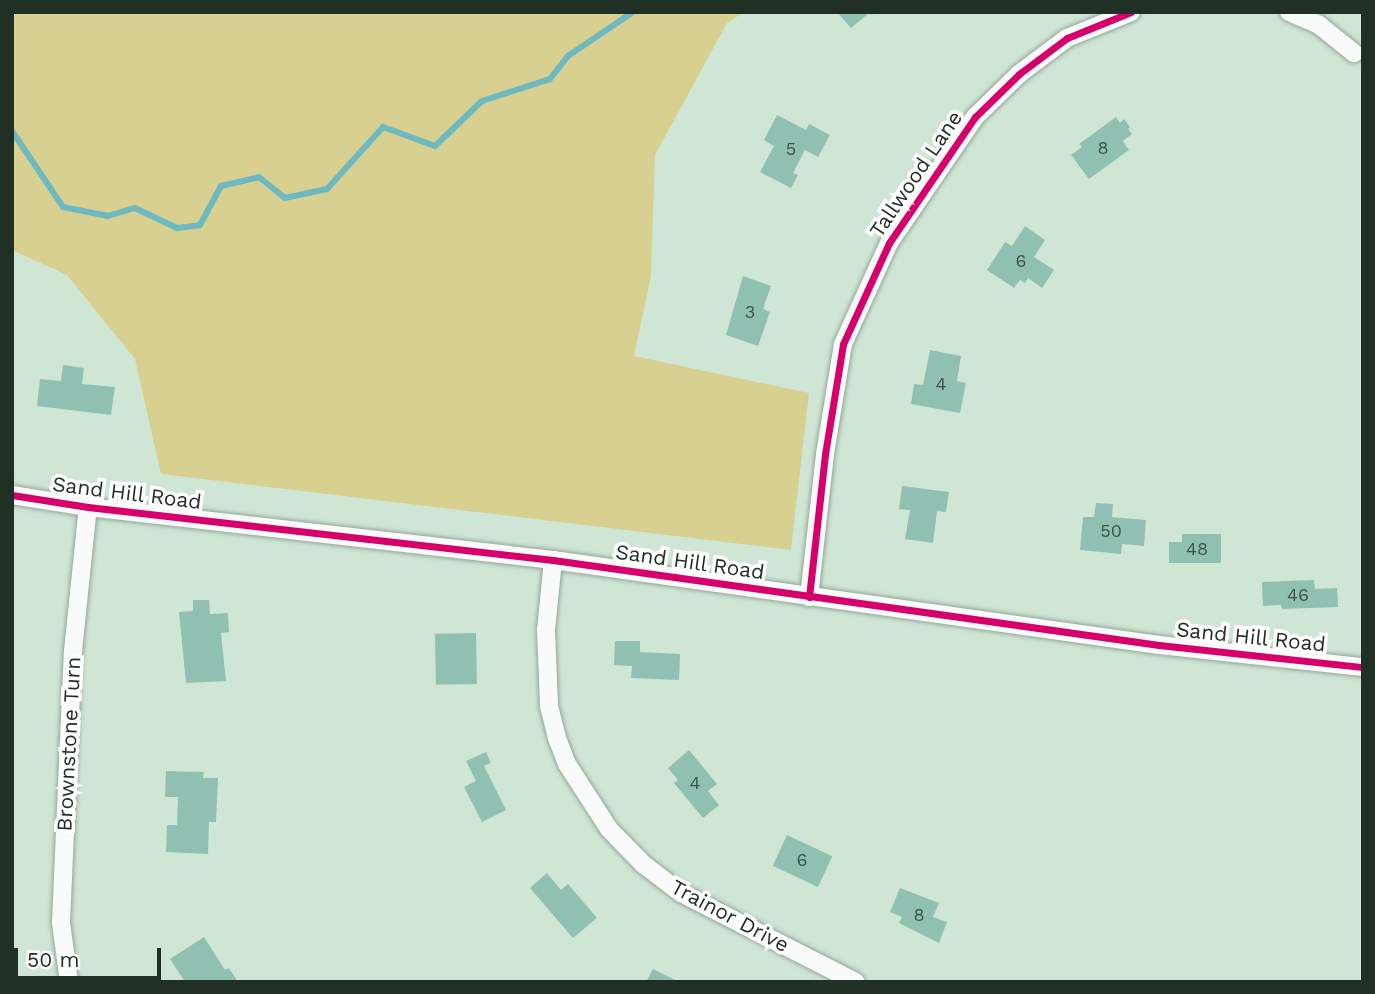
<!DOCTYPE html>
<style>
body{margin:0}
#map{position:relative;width:1375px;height:994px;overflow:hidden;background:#cfe6d5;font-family:"Work Sans",sans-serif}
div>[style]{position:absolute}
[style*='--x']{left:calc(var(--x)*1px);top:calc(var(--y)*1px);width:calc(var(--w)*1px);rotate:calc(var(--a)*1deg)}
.green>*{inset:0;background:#d7d090}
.stream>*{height:6px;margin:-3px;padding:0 3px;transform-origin:3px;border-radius:3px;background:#6eb8bf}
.building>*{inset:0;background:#90c0b1;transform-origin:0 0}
.roads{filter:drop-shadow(0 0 2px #95a79a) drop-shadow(0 0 2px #95a79a)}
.minor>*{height:18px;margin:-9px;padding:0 9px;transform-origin:9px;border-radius:9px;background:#f8fbf9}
.cycleway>*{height:7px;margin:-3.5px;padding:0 3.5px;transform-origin:3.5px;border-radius:3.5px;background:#d6006c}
span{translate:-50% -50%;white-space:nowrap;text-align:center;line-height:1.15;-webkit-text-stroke:7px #fff;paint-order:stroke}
.number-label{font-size:18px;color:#3c5448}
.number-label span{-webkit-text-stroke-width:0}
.street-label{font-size:21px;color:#203025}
.frame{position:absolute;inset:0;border:14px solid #203025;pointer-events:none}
.scale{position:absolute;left:14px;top:948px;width:147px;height:32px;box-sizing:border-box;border:4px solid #203025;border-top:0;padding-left:9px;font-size:21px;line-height:24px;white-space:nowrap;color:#203025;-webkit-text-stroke:5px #fff;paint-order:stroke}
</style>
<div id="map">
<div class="green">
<i style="clip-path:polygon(12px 12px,744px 12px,727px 23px,655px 155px,651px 276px,634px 356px,809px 393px,791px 550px,161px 474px,135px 359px,67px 275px,12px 250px)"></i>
</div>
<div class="stream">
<i style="--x:12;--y:131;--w:92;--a:56.1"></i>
<i style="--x:63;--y:207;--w:46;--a:11.3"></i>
<i style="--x:108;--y:216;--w:28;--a:-17"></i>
<i style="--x:135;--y:208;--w:47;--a:25.5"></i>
<i style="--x:177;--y:228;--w:23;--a:-7"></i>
<i style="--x:200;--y:225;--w:44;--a:-61.7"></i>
<i style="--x:221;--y:186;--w:39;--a:-13"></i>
<i style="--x:259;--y:177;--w:33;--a:39"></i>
<i style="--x:285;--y:198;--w:43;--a:-12.1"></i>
<i style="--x:327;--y:189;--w:84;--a:-47.9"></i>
<i style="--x:383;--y:127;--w:55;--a:20.1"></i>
<i style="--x:435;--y:146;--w:65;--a:-43.8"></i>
<i style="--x:482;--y:101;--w:71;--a:-17.9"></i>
<i style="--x:550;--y:79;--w:29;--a:-52"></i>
<i style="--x:568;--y:56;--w:78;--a:-34.1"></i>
</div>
<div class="building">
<i style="clip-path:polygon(837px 12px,875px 12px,871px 15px,869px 13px,851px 28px)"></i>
<i style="clip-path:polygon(777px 115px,806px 130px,809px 124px,830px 135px,818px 157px,805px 150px,793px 173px,798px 175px,791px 188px,760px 172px,774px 146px,764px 140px)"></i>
<i style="clip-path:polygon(1116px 117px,1120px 123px,1124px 119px,1130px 127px,1128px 129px,1132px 134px,1123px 141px,1129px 150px,1089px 179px,1071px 155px,1082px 147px,1079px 144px)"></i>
<i style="clip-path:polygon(1025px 226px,1045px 240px,1034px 257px,1054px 270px,1042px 288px,1028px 278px,1025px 283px,1020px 280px,1014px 288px,987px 270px,1005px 242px,1012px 246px)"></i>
<i style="clip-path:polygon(743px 276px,771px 286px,763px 309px,770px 312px,758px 346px,726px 335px)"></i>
<i style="clip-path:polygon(930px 350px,961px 356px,957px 381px,966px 383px,960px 413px,911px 404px,914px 384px,923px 385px)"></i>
<i style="clip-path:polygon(63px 365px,84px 368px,82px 384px,115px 387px,111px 415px,37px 406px,40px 379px,61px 381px)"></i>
<i style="clip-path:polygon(902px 486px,949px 492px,946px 512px,937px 511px,933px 543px,905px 539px,910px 510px,899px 509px)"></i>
<i style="clip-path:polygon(1096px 503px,1113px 504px,1112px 517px,1146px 520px,1144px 546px,1122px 544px,1121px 554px,1080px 550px,1083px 517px,1094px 517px)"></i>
<i style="clip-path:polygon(1182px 534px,1221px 534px,1221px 563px,1169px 563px,1169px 542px,1182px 542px)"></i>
<i style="clip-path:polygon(1314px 580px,1315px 589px,1337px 588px,1338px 607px,1282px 609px,1281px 605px,1263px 606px,1262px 582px)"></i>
<i style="clip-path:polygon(193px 600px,209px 600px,210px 614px,228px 613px,229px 632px,221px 633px,226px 681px,186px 683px,179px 612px,193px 611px)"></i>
<i style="left:476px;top:633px;width:51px;height:41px;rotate:89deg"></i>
<i style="clip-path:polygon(615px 641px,640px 641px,640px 652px,680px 654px,679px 680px,631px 678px,632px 666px,614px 665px)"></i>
<i style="clip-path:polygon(689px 750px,717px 784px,708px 791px,719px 805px,703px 818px,674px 783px,678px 780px,668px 768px)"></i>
<i style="clip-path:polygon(486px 752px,491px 763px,484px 766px,506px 810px,482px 822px,464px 787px,476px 781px,466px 761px)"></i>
<i style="clip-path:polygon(166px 771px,204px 772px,203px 778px,218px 778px,216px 822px,209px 822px,208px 854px,166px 852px,167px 825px,177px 825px,178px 797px,165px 797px)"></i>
<i style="left:787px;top:835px;width:50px;height:34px;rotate:25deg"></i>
<i style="clip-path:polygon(547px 873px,561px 890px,568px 884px,597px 918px,573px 938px,530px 888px)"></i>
<i style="clip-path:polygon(900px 888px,939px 903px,933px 917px,947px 922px,939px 943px,899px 923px,902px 917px,890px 912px)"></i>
<i style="clip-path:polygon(204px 937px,225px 970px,229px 968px,238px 982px,185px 982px,170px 959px)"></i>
<i style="clip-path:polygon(653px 969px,679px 982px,646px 982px)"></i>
</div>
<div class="roads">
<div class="minor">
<i style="--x:1289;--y:12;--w:33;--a:23"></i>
<i style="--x:1319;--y:25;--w:45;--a:38.7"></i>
<i style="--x:12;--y:495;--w:77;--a:9"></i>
<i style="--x:88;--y:507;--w:468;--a:6.5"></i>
<i style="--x:553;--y:560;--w:612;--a:7.98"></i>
<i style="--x:1159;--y:645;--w:205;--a:6.2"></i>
<i style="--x:553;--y:560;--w:70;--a:95.7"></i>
<i style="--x:546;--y:630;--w:76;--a:87.7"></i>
<i style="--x:549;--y:706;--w:33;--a:76"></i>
<i style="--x:557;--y:738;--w:28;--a:69"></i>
<i style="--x:567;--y:764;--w:77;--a:57.1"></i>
<i style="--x:609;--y:829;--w:49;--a:45.8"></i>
<i style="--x:643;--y:864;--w:48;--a:37.3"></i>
<i style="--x:681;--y:893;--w:196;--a:27"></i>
<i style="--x:809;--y:597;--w:144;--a:-83.6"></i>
<i style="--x:825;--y:454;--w:111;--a:-80.7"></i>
<i style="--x:843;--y:344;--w:111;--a:-65.5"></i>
<i style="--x:889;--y:243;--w:153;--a:-55.7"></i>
<i style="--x:975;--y:117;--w:62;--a:-44.3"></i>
<i style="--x:1019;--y:74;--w:60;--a:-36.9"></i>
<i style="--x:1067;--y:38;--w:69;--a:-22.1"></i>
<i style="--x:69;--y:982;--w:60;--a:-97.7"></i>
<i style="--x:61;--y:923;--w:272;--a:-87.5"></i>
<i style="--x:73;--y:651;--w:145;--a:-84.1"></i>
</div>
</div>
<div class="cycleway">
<i style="--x:12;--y:495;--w:77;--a:9"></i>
<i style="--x:88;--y:507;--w:468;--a:6.5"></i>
<i style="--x:553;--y:560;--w:612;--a:7.98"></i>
<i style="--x:1159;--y:645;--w:205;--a:6.2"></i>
<i style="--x:809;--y:597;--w:144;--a:-83.6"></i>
<i style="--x:825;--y:454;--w:111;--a:-80.7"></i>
<i style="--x:843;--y:344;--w:111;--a:-65.5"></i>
<i style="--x:889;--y:243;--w:153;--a:-55.7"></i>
<i style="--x:975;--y:117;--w:62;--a:-44.3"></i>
<i style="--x:1019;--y:74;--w:60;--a:-36.9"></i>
<i style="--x:1067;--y:38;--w:69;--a:-22.1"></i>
</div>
<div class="number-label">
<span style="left:1103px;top:148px">8</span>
<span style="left:791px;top:149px">5</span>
<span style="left:1021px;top:261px">6</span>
<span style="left:750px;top:312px">3</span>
<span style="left:941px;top:384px">4</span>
<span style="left:1111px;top:531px">50</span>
<span style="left:1197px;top:549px">48</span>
<span style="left:1298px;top:595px">46</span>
<span style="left:695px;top:783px">4</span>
<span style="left:802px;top:860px">6</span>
<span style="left:919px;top:915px">8</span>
</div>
<div class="street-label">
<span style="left:916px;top:174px;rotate:-56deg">Tallwood Lane</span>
<span style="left:127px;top:493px;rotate:7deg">Sand Hill Road</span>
<span style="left:690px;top:562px;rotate:8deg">Sand Hill Road</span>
<span style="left:1251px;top:637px;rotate:6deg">Sand Hill Road</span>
<span style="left:69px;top:744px;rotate:-87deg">Brownstone Turn</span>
<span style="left:730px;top:916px;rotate:28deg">Trainor Drive</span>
</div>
<div class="frame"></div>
<div class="scale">50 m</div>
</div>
